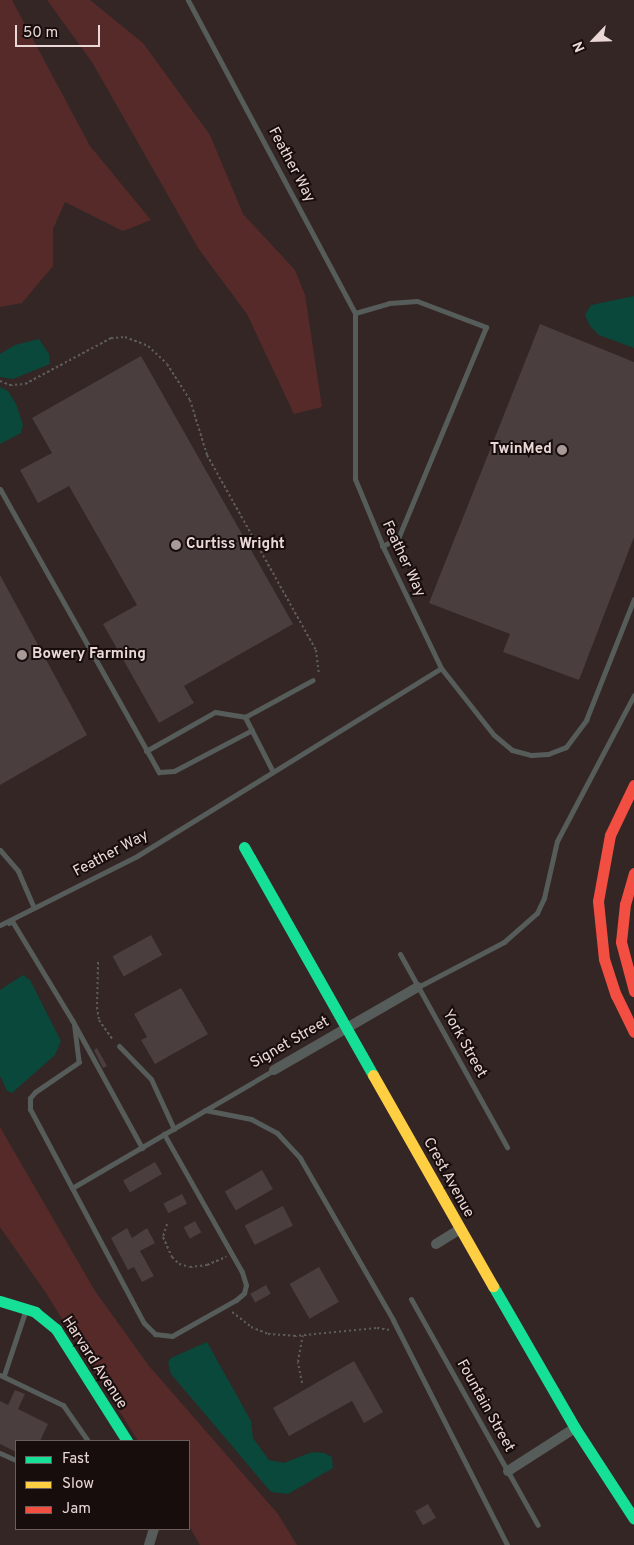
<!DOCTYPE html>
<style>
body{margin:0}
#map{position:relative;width:634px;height:1545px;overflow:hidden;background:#332625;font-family:Overpass,sans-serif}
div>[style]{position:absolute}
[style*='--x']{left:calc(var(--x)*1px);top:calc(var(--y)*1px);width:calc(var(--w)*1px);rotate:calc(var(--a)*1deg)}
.green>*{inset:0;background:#562a29}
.water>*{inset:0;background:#09483a}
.building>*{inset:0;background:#4a3f3e;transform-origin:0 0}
.path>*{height:2px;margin-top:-1px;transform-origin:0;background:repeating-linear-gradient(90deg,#5c5c5b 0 2.5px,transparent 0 5px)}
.lane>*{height:5px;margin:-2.5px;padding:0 2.5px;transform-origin:2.5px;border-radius:2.5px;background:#565c59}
.street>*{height:10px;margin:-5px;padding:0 5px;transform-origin:5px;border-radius:5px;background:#565c59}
.fast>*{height:11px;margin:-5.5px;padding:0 5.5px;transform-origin:5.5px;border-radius:5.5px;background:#16e098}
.slow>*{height:11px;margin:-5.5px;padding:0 5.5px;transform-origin:5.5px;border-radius:5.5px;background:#ffcf43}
.jam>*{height:11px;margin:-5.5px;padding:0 5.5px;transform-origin:5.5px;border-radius:5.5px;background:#f24e42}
.dots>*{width:14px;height:14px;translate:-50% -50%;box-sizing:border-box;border:2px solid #180d0d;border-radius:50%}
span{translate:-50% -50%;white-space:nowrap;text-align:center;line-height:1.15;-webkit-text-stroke:4px #180d0d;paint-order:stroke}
.street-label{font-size:15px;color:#e9d8d6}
.poi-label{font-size:15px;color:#e9d8d6;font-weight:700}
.right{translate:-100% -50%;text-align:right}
.left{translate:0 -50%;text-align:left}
.legend{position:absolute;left:15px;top:1440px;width:175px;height:90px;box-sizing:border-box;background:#180d0d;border:1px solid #6c5e5d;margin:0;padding:6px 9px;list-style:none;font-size:15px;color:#e9d8d6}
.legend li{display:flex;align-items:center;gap:10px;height:25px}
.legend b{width:25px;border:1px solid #6c5e5d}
.north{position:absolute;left:569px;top:15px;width:50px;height:50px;-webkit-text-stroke:4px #180d0d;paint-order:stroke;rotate:246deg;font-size:14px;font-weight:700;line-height:20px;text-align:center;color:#e9d8d6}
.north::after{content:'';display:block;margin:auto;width:18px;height:22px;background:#e9d8d6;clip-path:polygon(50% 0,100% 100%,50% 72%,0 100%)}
.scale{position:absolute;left:15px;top:25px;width:85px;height:22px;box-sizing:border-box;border:2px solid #e9d8d6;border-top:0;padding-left:6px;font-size:15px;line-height:18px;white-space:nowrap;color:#e9d8d6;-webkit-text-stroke:4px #180d0d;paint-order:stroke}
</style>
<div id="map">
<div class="green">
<i style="clip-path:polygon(0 0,12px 0,90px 146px,151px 220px,123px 231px,65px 202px,53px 229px,53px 266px,22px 303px,0 307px)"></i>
<i style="clip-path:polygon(47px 0,90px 0,143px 43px,210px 135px,243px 214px,295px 270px,305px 295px,322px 407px,294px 414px,247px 314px,198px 248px,92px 62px)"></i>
<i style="clip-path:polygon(0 1127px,95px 1291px,149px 1366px,278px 1514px,297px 1545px,200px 1545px,189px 1526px,189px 1441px,138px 1441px,46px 1293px,0 1227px)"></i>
</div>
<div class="water">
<i style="clip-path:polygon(634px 296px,634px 348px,599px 335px,590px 326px,585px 315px,591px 305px)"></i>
<i style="clip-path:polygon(39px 339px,49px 354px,50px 364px,13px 379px,0 377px,0 354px,15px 345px)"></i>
<i style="clip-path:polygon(0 387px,8px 391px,16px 404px,23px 425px,21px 433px,0 444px)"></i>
<i style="clip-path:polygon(23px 975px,30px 980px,61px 1041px,55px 1055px,12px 1093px,7px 1091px,0 1076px,0 990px)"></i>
<i style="clip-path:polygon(207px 1342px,251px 1421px,253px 1438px,269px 1460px,284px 1463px,312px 1452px,324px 1453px,332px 1457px,333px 1468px,288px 1494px,271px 1492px,171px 1374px,168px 1362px,171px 1358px)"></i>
</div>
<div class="building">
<i style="clip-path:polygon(540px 324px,634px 362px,634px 537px,579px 680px,503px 652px,510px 634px,429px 603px)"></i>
<i style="clip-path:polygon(141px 356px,293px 624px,184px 686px,194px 703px,159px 723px,103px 624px,137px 605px,69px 486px,38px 503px,20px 470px,52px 453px,32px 418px)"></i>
<i style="clip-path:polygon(0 575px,87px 735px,0 785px)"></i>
<i style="left:151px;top:935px;width:23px;height:44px;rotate:61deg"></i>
<i style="clip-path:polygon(181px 988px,208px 1034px,155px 1064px,141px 1040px,147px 1037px,134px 1014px)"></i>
<i style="clip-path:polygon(97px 1048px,107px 1066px,103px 1068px,94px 1050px)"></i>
<i style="left:155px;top:1162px;width:14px;height:37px;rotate:60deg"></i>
<i style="left:262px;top:1170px;width:22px;height:43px;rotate:60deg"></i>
<i style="left:182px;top:1194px;width:11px;height:21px;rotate:63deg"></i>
<i style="left:283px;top:1206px;width:22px;height:43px;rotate:63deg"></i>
<i style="left:195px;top:1221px;width:13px;height:13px;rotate:61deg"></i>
<i style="clip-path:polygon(127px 1228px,132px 1238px,147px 1228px,155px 1243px,140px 1251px,154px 1276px,142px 1282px,134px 1267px,128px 1270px,111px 1238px)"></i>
<i style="left:319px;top:1267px;width:40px;height:34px;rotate:60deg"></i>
<i style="left:266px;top:1285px;width:10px;height:18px;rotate:61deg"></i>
<i style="clip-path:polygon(354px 1361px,383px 1412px,364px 1423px,352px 1401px,289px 1436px,273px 1408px)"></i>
<i style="clip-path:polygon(15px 1390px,25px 1394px,18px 1409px,48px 1424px,40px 1441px,16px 1441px,16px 1452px,0 1444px,0 1401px,8px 1405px)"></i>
<i style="left:428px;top:1504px;width:16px;height:15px;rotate:60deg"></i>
</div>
<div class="path">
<i style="--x:0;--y:381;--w:11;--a:22"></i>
<i style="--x:10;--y:385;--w:15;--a:-4"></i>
<i style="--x:25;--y:384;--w:98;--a:-28.1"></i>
<i style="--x:111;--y:338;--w:14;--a:-4"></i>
<i style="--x:125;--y:337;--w:25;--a:21"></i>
<i style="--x:148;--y:346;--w:26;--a:43"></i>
<i style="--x:167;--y:364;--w:43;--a:57.4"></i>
<i style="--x:190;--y:400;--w:58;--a:72.8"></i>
<i style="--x:207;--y:455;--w:223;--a:60.8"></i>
<i style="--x:316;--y:650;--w:25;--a:83"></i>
<i style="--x:98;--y:962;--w:45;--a:91.3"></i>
<i style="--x:97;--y:1007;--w:13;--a:81"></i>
<i style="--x:99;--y:1020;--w:24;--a:55"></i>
<i style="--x:167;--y:1224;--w:14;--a:107"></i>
<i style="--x:163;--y:1237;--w:22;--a:66"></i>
<i style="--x:172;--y:1257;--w:10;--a:45"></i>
<i style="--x:179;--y:1264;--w:11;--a:15"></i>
<i style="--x:190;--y:1267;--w:17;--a:-7"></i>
<i style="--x:207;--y:1265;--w:21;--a:-23"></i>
<i style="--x:232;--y:1312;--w:24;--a:38"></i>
<i style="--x:251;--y:1327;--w:18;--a:22"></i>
<i style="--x:268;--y:1334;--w:26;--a:4"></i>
<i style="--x:294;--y:1336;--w:83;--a:-5.5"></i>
<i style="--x:377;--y:1328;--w:13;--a:9"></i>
<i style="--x:302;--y:1383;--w:21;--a:-101"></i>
<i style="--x:298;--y:1362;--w:27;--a:-80"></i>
</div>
<div class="lane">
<i style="--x:355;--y:313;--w:35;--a:-16"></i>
<i style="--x:389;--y:303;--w:28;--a:-4"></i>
<i style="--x:417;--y:301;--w:74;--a:20.6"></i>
<i style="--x:486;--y:327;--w:229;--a:112.6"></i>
<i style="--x:398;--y:538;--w:18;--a:153"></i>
<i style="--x:0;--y:489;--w:325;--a:60.7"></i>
<i style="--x:159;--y:772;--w:15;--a:-4"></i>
<i style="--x:174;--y:771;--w:88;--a:-27.7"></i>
<i style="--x:441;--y:668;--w:85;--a:51.7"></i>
<i style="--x:494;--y:735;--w:23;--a:40"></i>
<i style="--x:512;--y:750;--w:20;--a:15"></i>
<i style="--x:531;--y:755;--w:17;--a:-3"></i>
<i style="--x:548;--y:754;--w:19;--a:-21"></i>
<i style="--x:566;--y:747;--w:34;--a:-53"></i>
<i style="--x:586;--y:720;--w:130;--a:-68.4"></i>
<i style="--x:146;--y:751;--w:79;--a:-29.5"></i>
<i style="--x:215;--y:712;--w:30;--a:9"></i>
<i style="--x:273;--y:772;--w:62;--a:-117"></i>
<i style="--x:245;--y:717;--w:77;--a:-28.6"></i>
<i style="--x:0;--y:850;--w:28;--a:49"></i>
<i style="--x:18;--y:871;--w:40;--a:66.6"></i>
<i style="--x:9;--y:923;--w:4;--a:-34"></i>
<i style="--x:12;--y:921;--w:116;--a:58.8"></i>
<i style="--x:72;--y:1020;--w:146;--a:61.3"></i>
<i style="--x:0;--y:925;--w:153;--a:-26.7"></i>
<i style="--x:137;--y:856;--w:357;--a:-31.7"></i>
<i style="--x:441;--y:668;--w:132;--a:-115.6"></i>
<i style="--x:384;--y:549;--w:76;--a:-112.5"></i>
<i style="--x:355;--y:479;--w:166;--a:-90"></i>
<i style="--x:355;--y:313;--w:355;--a:-118.1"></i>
<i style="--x:400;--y:954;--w:221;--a:61"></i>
<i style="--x:418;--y:987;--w:97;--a:-27.6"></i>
<i style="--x:504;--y:942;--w:44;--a:-41.3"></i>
<i style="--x:537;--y:913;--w:17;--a:-65"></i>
<i style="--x:544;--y:898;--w:58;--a:-77.2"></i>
<i style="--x:557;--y:841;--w:165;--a:-62.2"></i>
<i style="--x:74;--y:1024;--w:38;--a:83"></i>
<i style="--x:79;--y:1062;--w:53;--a:145.7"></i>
<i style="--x:35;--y:1092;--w:8;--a:130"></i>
<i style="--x:30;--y:1098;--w:11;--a:90"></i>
<i style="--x:30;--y:1109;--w:242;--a:62"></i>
<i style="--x:144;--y:1323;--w:16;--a:45"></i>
<i style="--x:155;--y:1334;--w:17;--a:7"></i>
<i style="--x:172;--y:1336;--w:73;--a:-29.4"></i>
<i style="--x:236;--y:1300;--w:11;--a:-41"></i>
<i style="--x:244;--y:1293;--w:8;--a:-76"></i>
<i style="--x:246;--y:1285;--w:14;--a:-107"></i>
<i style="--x:242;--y:1272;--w:159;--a:-119.5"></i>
<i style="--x:119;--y:1046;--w:46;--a:45.9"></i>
<i style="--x:151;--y:1079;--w:55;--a:65.3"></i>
<i style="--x:205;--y:1110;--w:47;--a:11.1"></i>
<i style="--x:251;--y:1119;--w:30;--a:28"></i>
<i style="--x:277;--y:1133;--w:34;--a:47"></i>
<i style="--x:300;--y:1158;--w:187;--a:60.1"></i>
<i style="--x:393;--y:1320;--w:252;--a:63.1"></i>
<i style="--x:72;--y:1188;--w:234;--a:-30.3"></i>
<i style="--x:411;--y:1299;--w:259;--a:60.7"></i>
<i style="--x:0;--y:1375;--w:70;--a:25.5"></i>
<i style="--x:63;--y:1405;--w:44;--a:55.2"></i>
<i style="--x:4;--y:1375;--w:66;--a:-71.6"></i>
<i style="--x:0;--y:1453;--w:17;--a:24"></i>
</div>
<div class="street">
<i style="--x:274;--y:1070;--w:166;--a:-30"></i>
<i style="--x:436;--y:1244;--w:28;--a:-32"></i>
<i style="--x:508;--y:1471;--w:80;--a:-32.7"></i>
<i style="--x:149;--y:1545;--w:17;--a:-73"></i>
</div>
<div class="fast">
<i style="--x:244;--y:847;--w:262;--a:60.5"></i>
<i style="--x:493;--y:1286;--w:164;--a:60"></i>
<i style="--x:575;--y:1428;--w:108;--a:57"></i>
<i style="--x:0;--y:1301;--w:37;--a:17"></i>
<i style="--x:35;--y:1312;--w:27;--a:39"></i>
<i style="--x:56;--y:1329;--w:133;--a:57.6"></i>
</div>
<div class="slow">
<i style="--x:373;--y:1075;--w:243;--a:60.4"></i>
</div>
<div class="jam">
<i style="--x:634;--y:785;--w:55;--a:115.6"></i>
<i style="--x:610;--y:835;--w:67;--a:100.3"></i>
<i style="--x:598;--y:901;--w:58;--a:84.1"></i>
<i style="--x:604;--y:959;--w:38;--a:72"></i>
<i style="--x:616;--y:995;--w:41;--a:64.1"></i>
<i style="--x:634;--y:873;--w:32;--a:106"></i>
<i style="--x:625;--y:904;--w:38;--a:96"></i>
<i style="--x:621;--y:942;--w:51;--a:75.1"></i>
</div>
<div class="dots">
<i style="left:562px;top:450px;background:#a99a98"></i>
<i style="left:176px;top:545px;background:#a99a98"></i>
<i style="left:22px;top:655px;background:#a99a98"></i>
</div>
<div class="street-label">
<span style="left:291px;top:165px;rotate:62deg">Feather Way</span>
<span style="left:403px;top:559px;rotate:65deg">Feather Way</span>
<span style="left:111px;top:854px;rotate:-28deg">Feather Way</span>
<span style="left:290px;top:1043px;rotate:-30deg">Signet Street</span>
<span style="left:464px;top:1044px;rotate:61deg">York Street</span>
<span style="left:448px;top:1178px;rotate:61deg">Crest Avenue</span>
<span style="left:94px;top:1363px;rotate:57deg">Harvard Avenue</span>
<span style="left:485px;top:1406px;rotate:61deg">Fountain Street</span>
</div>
<div class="poi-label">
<span class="right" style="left:552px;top:450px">TwinMed</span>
<span class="left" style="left:186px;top:545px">Curtiss Wright</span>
<span class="left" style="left:32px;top:655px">Bowery Farming</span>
</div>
<ul class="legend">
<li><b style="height:6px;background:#16e098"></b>Fast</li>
<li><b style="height:6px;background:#ffcf43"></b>Slow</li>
<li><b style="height:6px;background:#f24e42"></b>Jam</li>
</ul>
<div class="north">N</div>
<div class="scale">50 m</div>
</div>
